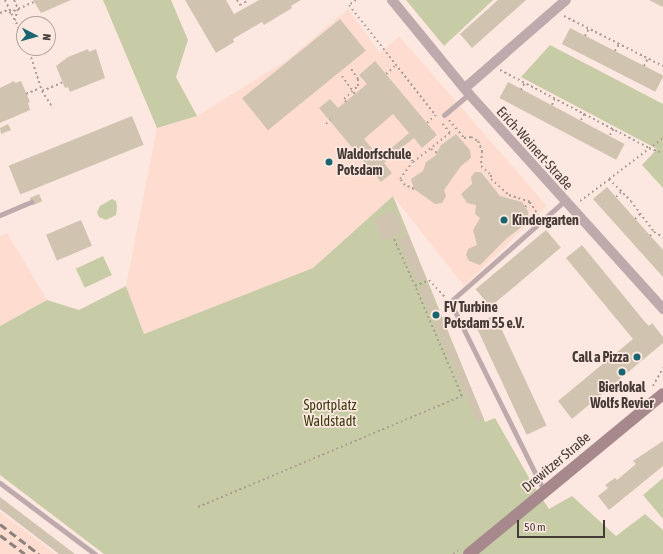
<!DOCTYPE html>
<meta charset="utf-8">
<style>
body{margin:0}
#map{position:relative;width:663px;height:554px;overflow:hidden;background:#fce8e0;font-family:"Asap Condensed",sans-serif}
div>[style]{position:absolute}
[style*='--x']{left:calc(var(--x)*1px);top:calc(var(--y)*1px);width:calc(var(--w)*1px);rotate:calc(var(--a)*1deg)}
.built>*{inset:0;background:#feddd0}
.green>*{inset:0;background:#c8cca6;transform-origin:0 0}
.building>*{inset:0;background:#d0c3af;transform-origin:0 0}
.path>*{height:2px;margin-top:-1px;transform-origin:0;background:repeating-linear-gradient(90deg,#ac9c96 0 2px,transparent 0 5px)}
.lane>*{height:5px;margin:-2.5px;padding:0 2.5px;transform-origin:2.5px;border-radius:2.5px;background:#beaaac}
.street>*{height:10px;margin:-5px;padding:0 5px;transform-origin:5px;border-radius:5px;background:#beaaac}
.secondary>*{height:12px;margin:-6px;padding:0 6px;transform-origin:6px;border-radius:6px;background:#a7898d}
.rail>*{height:3px;margin-top:-1.5px;transform-origin:0;background:repeating-linear-gradient(90deg,#8e807b 0 8px,transparent 0 12px)}
.dots>*{width:11px;height:11px;translate:-50% -50%;box-sizing:border-box;border:2px solid #fce8e0;border-radius:50%}
span{translate:-50% -50%;white-space:nowrap;text-align:center;line-height:1.15;-webkit-text-stroke:3.5px #fce8e0;paint-order:stroke}
.street-label{font-size:14px;color:#443a36}
.poi-label{font-size:14px;color:#443a36;font-weight:700}
.left{translate:0 -50%;text-align:left}
.right{translate:-100% -50%;text-align:right}
.park-label{font-size:14px;color:#3a3c0c}
.north{position:absolute;left:16px;top:16px;width:40px;height:40px;box-sizing:border-box;background:#fce8e0;border:1px solid #b2a29c;border-radius:50%;rotate:96deg;font-size:11px;font-weight:700;line-height:16px;text-align:center;color:#443a36}
.north::after{content:'';display:block;margin:auto;width:14px;height:18px;background:#1a6371;clip-path:polygon(50% 0,100% 100%,50% 72%,0 100%)}
.scale{position:absolute;left:517px;top:520px;width:88px;height:18px;box-sizing:border-box;border:2px solid #443a36;border-top:0;padding-left:5px;font-size:12px;line-height:14px;white-space:nowrap;color:#443a36;-webkit-text-stroke:3px #fce8e0;paint-order:stroke}
</style>
<div id="map">
<div class="built">
<i style="clip-path:polygon(348px 9px,380px 53px,399px 36px,547px 206px,464px 286px,393px 196px,313px 268px,144px 334px,126px 286px,157px 128px,197px 116px,290px 58px)"></i>
<i style="clip-path:polygon(7px 233px,47px 300px,0 326px,0 236px)"></i>
<i style="clip-path:polygon(0 512px,56px 554px,0 554px)"></i>
</div>
<div class="green">
<i style="clip-path:polygon(103px 0,171px 0,188px 40px,176px 77px,197px 116px,157px 128px)"></i>
<i style="clip-path:polygon(406px 0,493px 0,444px 46px)"></i>
<i style="clip-path:polygon(550px 45px,663px 104px,663px 188px,642px 165px,657px 149px,521px 77px)"></i>
<i style="clip-path:polygon(393px 196px,485px 422px,495px 418px,532px 483px,549px 509px,572px 496px,616px 536px,645px 514px,663px 530px,663px 554px,104px 554px,0 475px,0 326px,47px 300px,79px 310px,126px 286px,144px 334px,313px 268px)"></i>
<i style="clip-path:polygon(112px 199px,116px 201px,117px 207px,116px 215px,106px 220px,99px 217px,97px 212px,100px 206px)"></i>
<i style="left:103px;top:256px;width:21px;height:30px;rotate:65deg"></i>
<i style="clip-path:polygon(663px 478px,663px 519px,643px 495px)"></i>
</div>
<div class="building">
<i style="clip-path:polygon(33px 0,71px 0,41px 13px)"></i>
<i style="clip-path:polygon(185px 0,226px 0,234px 14px,259px 0,301px 0,291px 6px,292px 8px,264px 25px,262px 22px,233px 39px,234px 42px,216px 53px)"></i>
<i style="clip-path:polygon(498px 0,526px 0,472px 48px,460px 34px)"></i>
<i style="clip-path:polygon(649px 0,663px 0,663px 7px)"></i>
<i style="left:340px;top:19px;width:41px;height:126px;rotate:51deg"></i>
<i style="left:570px;top:28px;width:105px;height:18px;rotate:27deg"></i>
<i style="clip-path:polygon(88px 49px,89px 52px,96px 49px,105px 78px,70px 92px,68px 87px,65px 88px,56px 66px,68px 57px)"></i>
<i style="clip-path:polygon(evenodd,375px 61px,437px 135px,422px 148px,414px 138px,401px 148px,384px 163px,392px 173px,381px 182px,319px 108px,330px 99px,338px 108px,367px 84px,359px 75px,375px 61px,393px 114px,409px 133px,380px 158px,364px 139px,393px 114px)"></i>
<i style="clip-path:polygon(14px 81px,15px 83px,21px 81px,30px 102px,28px 103px,30px 110px,0 123px,0 88px)"></i>
<i style="left:508px;top:82px;width:132px;height:18px;rotate:28deg"></i>
<i style="left:132px;top:116px;width:31px;height:133px;rotate:68deg"></i>
<i style="clip-path:polygon(8px 124px,11px 130px,1px 134px,0 128px)"></i>
<i style="clip-path:polygon(456px 134px,470px 150px,471px 158px,461px 166px,444px 190px,446px 196px,442px 203px,435px 204px,414px 189px,411px 179px,423px 171px,426px 162px,435px 156px,441px 145px)"></i>
<i style="clip-path:polygon(475px 172px,481px 172px,500px 196px,522px 202px,528px 211px,529px 221px,506px 239px,480px 265px,469px 261px,466px 255px,468px 249px,477px 245px,473px 230px,480px 218px,475px 214px,476px 205px,467px 203px,461px 194px,472px 184px,471px 177px)"></i>
<i style="clip-path:polygon(607px 187px,663px 250px,663px 277px,593px 199px)"></i>
<i style="left:39px;top:194px;width:8px;height:10px;rotate:67deg"></i>
<i style="left:395px;top:210px;width:24px;height:23px;rotate:68deg"></i>
<i style="left:81px;top:220px;width:28px;height:38px;rotate:67deg"></i>
<i style="left:546px;top:230px;width:23px;height:92px;rotate:50deg"></i>
<i style="left:408px;top:235px;width:47px;height:11px;rotate:67deg"></i>
<i style="clip-path:polygon(582px 245px,645px 322px,649px 326px,652px 323px,663px 337px,663px 343px,572px 419px,558px 401px,633px 339px,566px 258px)"></i>
<i style="clip-path:polygon(427px 284px,484px 419px,477px 422px,419px 288px)"></i>
<i style="left:495px;top:315px;width:122px;height:22px;rotate:65deg"></i>
<i style="clip-path:polygon(663px 441px,663px 466px,609px 510px,598px 496px,608px 488px,605px 485px,615px 478px,617px 480px,636px 464px,633px 461px)"></i>
<i style="clip-path:polygon(0 497px,75px 554px,59px 554px,0 509px)"></i>
</div>
<div class="path">
<i style="--x:5;--y:0;--w:43;--a:64"></i>
<i style="--x:14;--y:0;--w:10;--a:66"></i>
<i style="--x:18;--y:9;--w:15;--a:106"></i>
<i style="--x:237;--y:0;--w:6;--a:59"></i>
<i style="--x:240;--y:5;--w:10;--a:-29"></i>
<i style="--x:356;--y:0;--w:9;--a:144"></i>
<i style="--x:349;--y:5;--w:141;--a:51.9"></i>
<i style="--x:0;--y:13;--w:9;--a:-21"></i>
<i style="--x:9;--y:13;--w:27;--a:-24"></i>
<i style="--x:564;--y:16;--w:111;--a:26.8"></i>
<i style="--x:585;--y:36;--w:9;--a:-63"></i>
<i style="--x:28;--y:48;--w:45;--a:72"></i>
<i style="--x:42;--y:91;--w:20;--a:57"></i>
<i style="--x:615;--y:51;--w:8;--a:-60"></i>
<i style="--x:644;--y:66;--w:9;--a:-63"></i>
<i style="--x:500;--y:70;--w:168;--a:27.6"></i>
<i style="--x:649;--y:148;--w:15;--a:20"></i>
<i style="--x:386;--y:74;--w:13;--a:-42"></i>
<i style="--x:342;--y:76;--w:22;--a:54"></i>
<i style="--x:521;--y:90;--w:9;--a:-63"></i>
<i style="--x:42;--y:91;--w:23;--a:-23"></i>
<i style="--x:26;--y:94;--w:15;--a:-23"></i>
<i style="--x:346;--y:102;--w:4;--a:-124"></i>
<i style="--x:344;--y:99;--w:19;--a:-43"></i>
<i style="--x:358;--y:86;--w:7;--a:-90"></i>
<i style="--x:358;--y:79;--w:12;--a:-125"></i>
<i style="--x:552;--y:105;--w:9;--a:-69"></i>
<i style="--x:449;--y:120;--w:23;--a:50"></i>
<i style="--x:464;--y:138;--w:7;--a:-8"></i>
<i style="--x:471;--y:137;--w:8;--a:30"></i>
<i style="--x:478;--y:141;--w:11;--a:68"></i>
<i style="--x:482;--y:151;--w:15;--a:94"></i>
<i style="--x:481;--y:166;--w:13;--a:42"></i>
<i style="--x:491;--y:175;--w:4;--a:90"></i>
<i style="--x:491;--y:179;--w:24;--a:42"></i>
<i style="--x:509;--y:195;--w:22;--a:18"></i>
<i style="--x:581;--y:120;--w:8;--a:-60"></i>
<i style="--x:427;--y:123;--w:11;--a:-45"></i>
<i style="--x:326;--y:124;--w:6;--a:-45"></i>
<i style="--x:610;--y:135;--w:8;--a:-60"></i>
<i style="--x:401;--y:148;--w:18;--a:49"></i>
<i style="--x:431;--y:149;--w:7;--a:34"></i>
<i style="--x:367;--y:174;--w:6;--a:-45"></i>
<i style="--x:609;--y:179;--w:68;--a:-37.2"></i>
<i style="--x:414;--y:189;--w:10;--a:-156"></i>
<i style="--x:405;--y:185;--w:8;--a:-130"></i>
<i style="--x:400;--y:179;--w:21;--a:-53"></i>
<i style="--x:413;--y:162;--w:47;--a:-38.1"></i>
<i style="--x:450;--y:133;--w:14;--a:-129"></i>
<i style="--x:616;--y:197;--w:7;--a:-45"></i>
<i style="--x:580;--y:201;--w:36;--a:-37"></i>
<i style="--x:609;--y:179;--w:31;--a:45"></i>
<i style="--x:631;--y:201;--w:39;--a:53"></i>
<i style="--x:654;--y:232;--w:10;--a:29"></i>
<i style="--x:525;--y:207;--w:7;--a:-45"></i>
<i style="--x:530;--y:202;--w:15;--a:58"></i>
<i style="--x:635;--y:219;--w:7;--a:-45"></i>
<i style="--x:650;--y:236;--w:6;--a:-45"></i>
<i style="--x:394;--y:239;--w:51;--a:65.9"></i>
<i style="--x:415;--y:286;--w:15;--a:-23"></i>
<i style="--x:429;--y:280;--w:23;--a:47"></i>
<i style="--x:653;--y:386;--w:21;--a:-61"></i>
<i style="--x:198;--y:507;--w:286;--a:-22.8"></i>
<i style="--x:462;--y:396;--w:120;--a:-113.1"></i>
<i style="--x:453;--y:554;--w:6;--a:-39"></i>
</div>
<div class="lane">
<i style="--x:444;--y:115;--w:33;--a:-40"></i>
<i style="--x:0;--y:215;--w:34;--a:-23"></i>
<i style="--x:0;--y:483;--w:119;--a:36.8"></i>
<i style="--x:544;--y:491;--w:211;--a:-116.4"></i>
<i style="--x:450;--y:302;--w:152;--a:-41.5"></i>
</div>
<div class="street">
<i style="--x:392;--y:0;--w:122;--a:50.7"></i>
<i style="--x:469;--y:94;--w:290;--a:47.9"></i>
<i style="--x:465;--y:88;--w:134;--a:-41.1"></i>
</div>
<div class="secondary">
<i style="--x:469;--y:554;--w:251;--a:-39.5"></i>
</div>
<div class="rail">
<i style="--x:0;--y:524;--w:49;--a:37.6"></i>
<i style="--x:0;--y:535;--w:31;--a:37"></i>
</div>
<div class="dots">
<i style="left:329px;top:162px;background:#1a6371"></i>
<i style="left:504px;top:220px;background:#1a6371"></i>
<i style="left:436px;top:315px;background:#1a6371"></i>
<i style="left:637px;top:357px;background:#1a6371"></i>
<i style="left:622px;top:372px;background:#1a6371"></i>
</div>
<div class="street-label">
<span style="left:535px;top:148px;rotate:48deg">Erich-Weinert-Straße</span>
<span style="left:556px;top:462px;rotate:-40deg">Drewitzer Straße</span>
</div>
<div class="poi-label">
<span class="left" style="left:337px;top:162px">Waldorfschule<br>Potsdam</span>
<span class="left" style="left:512px;top:220px">Kindergarten</span>
<span class="left" style="left:444px;top:315px">FV Turbine<br>Potsdam 55 e.V.</span>
<span class="right" style="left:629px;top:357px">Call a Pizza</span>
<span style="left:622px;top:395px">Bierlokal<br>Wolfs Revier</span>
</div>
<div class="park-label">
<span style="left:330px;top:413px">Sportplatz<br>Waldstadt</span>
</div>
<div class="north">N</div>
<div class="scale">50 m</div>
</div>
